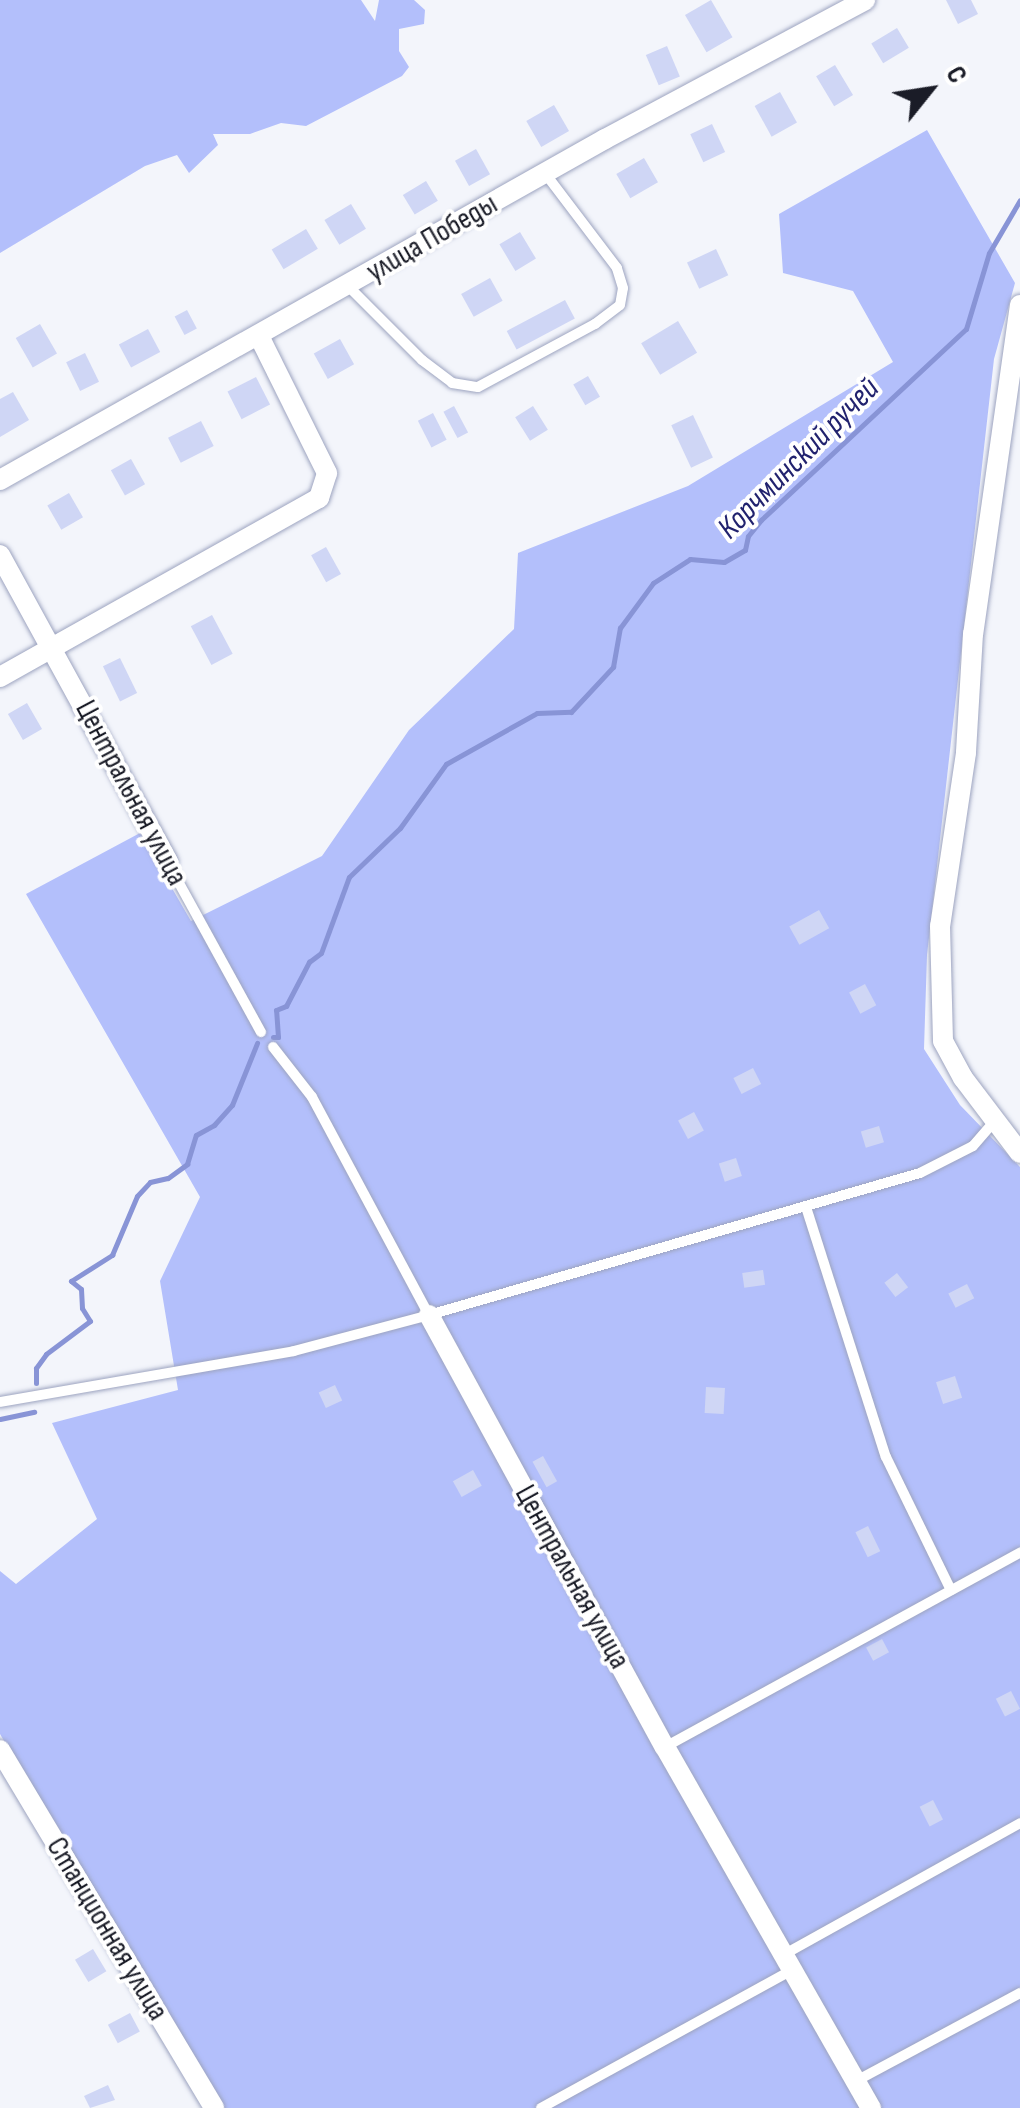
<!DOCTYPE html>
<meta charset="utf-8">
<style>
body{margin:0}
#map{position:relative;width:1020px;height:2108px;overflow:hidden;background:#f3f5fb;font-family:"Sofia Sans Condensed",sans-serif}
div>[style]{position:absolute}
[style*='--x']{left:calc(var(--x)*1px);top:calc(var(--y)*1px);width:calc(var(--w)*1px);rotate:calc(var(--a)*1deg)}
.green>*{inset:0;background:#b3bffb}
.stream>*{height:5px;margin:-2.5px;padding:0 2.5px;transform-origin:2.5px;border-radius:2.5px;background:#8894d6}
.building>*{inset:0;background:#cfd6f5;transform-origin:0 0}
.roads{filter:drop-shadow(0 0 2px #9da4c0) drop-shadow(0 0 2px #9da4c0)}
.service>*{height:10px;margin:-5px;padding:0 5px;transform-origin:5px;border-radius:5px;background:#fff}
.minor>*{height:20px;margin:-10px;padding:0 10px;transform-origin:10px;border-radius:10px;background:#fff}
span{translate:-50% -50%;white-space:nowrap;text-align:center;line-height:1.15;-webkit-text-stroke:8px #fff;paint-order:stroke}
.street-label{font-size:30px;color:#1a1c27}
.water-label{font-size:32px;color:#21226e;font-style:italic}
.north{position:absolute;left:880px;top:40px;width:100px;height:100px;-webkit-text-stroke:8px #fff;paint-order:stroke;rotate:60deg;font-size:28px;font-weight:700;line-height:40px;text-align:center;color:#1a1c27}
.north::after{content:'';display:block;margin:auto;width:35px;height:45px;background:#1a1c27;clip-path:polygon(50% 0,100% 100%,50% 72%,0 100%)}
</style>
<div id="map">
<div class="green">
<i style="clip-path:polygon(0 0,361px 0,375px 21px,379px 0,414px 0,425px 10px,424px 24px,399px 29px,399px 51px,409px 67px,402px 76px,306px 126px,281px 123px,250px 134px,213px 134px,218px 145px,189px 173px,177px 155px,145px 166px,0 253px)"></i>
<i style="clip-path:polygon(927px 130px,1015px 283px,994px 359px,927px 955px,924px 1049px,960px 1105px,1020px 1167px,1020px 2108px,221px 2108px,0 1734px,0 1571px,16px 1584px,97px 1519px,52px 1423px,178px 1390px,160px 1281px,200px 1197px,26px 894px,140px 833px,191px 921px,322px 856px,409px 730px,514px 629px,518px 553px,688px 486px,893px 362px,853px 291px,783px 273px,779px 214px)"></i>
</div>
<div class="stream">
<i style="--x:273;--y:1037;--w:5;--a:0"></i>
<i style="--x:278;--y:1037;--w:27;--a:-94"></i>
<i style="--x:276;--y:1010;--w:11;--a:-22"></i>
<i style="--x:286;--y:1006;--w:50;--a:-62.4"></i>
<i style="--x:309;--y:962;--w:15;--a:-37"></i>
<i style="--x:321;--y:953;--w:81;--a:-69.8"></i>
<i style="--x:349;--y:877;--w:71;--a:-43.9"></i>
<i style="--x:400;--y:828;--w:79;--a:-54.3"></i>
<i style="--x:446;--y:764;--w:104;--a:-29.3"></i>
<i style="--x:537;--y:713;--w:34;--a:-2"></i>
<i style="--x:571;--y:712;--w:62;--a:-47"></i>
<i style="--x:613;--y:667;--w:40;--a:-80"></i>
<i style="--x:620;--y:628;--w:56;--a:-53.7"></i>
<i style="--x:653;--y:583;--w:44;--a:-33"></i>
<i style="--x:690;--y:559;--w:34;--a:5"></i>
<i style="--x:724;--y:562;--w:24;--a:-30"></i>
<i style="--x:745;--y:550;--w:14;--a:-78"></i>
<i style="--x:748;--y:536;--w:21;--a:-51"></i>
<i style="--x:761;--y:520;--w:280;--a:-43"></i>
<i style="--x:966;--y:329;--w:79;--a:-73.2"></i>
<i style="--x:989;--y:253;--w:61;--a:-59.7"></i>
<i style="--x:36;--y:1383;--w:15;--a:-90"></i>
<i style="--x:36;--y:1368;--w:17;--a:-54"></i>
<i style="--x:46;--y:1354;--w:55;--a:-36.9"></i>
<i style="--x:90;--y:1321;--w:15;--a:-122"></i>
<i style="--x:82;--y:1308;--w:19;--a:-93"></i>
<i style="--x:81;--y:1289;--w:13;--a:-141"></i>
<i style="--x:71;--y:1281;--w:49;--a:-32.4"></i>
<i style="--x:112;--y:1255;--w:64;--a:-67"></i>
<i style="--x:137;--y:1196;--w:19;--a:-47"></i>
<i style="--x:150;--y:1182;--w:18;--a:-13"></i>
<i style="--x:168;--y:1178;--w:24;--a:-36"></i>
<i style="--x:187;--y:1164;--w:30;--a:-73"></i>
<i style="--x:196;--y:1135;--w:21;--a:-29"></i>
<i style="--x:214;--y:1125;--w:27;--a:-48"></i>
<i style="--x:232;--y:1105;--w:67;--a:-68"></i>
<i style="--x:0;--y:1419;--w:35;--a:-12"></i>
</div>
<div class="building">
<i style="left:711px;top:0;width:43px;height:30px;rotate:60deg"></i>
<i style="clip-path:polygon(946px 0,971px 0,978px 14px,958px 24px)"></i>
<i style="left:897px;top:28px;width:23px;height:30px;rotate:59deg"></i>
<i style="left:667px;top:46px;width:33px;height:23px;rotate:67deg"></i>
<i style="left:835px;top:65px;width:35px;height:22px;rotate:59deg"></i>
<i style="left:780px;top:92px;width:35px;height:29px;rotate:61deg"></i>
<i style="left:554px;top:105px;width:30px;height:32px;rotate:60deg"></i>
<i style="left:712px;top:124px;width:31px;height:24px;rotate:65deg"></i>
<i style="left:476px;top:149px;width:29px;height:24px;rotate:61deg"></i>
<i style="left:644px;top:158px;width:28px;height:32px;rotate:60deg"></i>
<i style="left:426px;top:181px;width:23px;height:27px;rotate:59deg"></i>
<i style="left:351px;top:204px;width:29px;height:31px;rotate:59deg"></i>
<i style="left:306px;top:229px;width:23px;height:40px;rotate:59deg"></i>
<i style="left:520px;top:232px;width:31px;height:24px;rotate:59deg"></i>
<i style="left:716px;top:249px;width:29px;height:32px;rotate:65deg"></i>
<i style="left:490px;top:278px;width:26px;height:33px;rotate:61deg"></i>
<i style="left:565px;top:300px;width:21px;height:66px;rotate:62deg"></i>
<i style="left:187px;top:310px;width:21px;height:14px;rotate:62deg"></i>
<i style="left:678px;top:321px;width:37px;height:43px;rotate:59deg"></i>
<i style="left:40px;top:324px;width:34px;height:28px;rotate:60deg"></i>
<i style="left:148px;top:329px;width:26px;height:33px;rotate:62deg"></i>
<i style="left:340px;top:339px;width:29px;height:30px;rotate:61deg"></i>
<i style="left:85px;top:353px;width:32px;height:21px;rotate:64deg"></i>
<i style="left:588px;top:376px;width:24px;height:17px;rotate:60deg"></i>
<i style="left:256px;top:377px;width:31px;height:32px;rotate:63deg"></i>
<i style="clip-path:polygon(13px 392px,29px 420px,0 437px,0 399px)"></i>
<i style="left:454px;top:406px;width:30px;height:12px;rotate:62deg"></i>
<i style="left:533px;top:406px;width:28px;height:21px;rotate:58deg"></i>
<i style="left:433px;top:413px;width:30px;height:17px;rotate:63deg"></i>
<i style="left:693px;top:415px;width:47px;height:24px;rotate:65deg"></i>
<i style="left:201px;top:421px;width:28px;height:37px;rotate:63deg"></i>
<i style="left:131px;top:459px;width:29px;height:23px;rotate:61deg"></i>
<i style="left:69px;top:493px;width:28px;height:25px;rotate:60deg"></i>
<i style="left:326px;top:547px;width:31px;height:17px;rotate:61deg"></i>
<i style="left:212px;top:615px;width:44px;height:24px;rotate:62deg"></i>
<i style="left:120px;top:658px;width:39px;height:19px;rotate:64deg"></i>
<i style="left:27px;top:703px;width:30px;height:22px;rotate:60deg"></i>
<i style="left:819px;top:910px;width:21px;height:34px;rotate:61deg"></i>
<i style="left:865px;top:984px;width:24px;height:18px;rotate:62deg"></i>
<i style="left:753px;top:1068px;width:18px;height:22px;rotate:63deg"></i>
<i style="left:694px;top:1112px;width:21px;height:18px;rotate:62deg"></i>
<i style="left:879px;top:1126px;width:17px;height:19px;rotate:73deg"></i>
<i style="left:736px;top:1158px;width:19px;height:18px;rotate:72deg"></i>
<i style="left:763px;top:1270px;width:15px;height:21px;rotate:82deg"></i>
<i style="left:897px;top:1273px;width:18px;height:16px;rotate:52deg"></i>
<i style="left:967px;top:1284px;width:16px;height:21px;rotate:63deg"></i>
<i style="left:955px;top:1376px;width:23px;height:20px;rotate:72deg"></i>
<i style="left:335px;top:1385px;width:17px;height:18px;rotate:65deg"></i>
<i style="left:706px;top:1387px;width:19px;height:26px;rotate:3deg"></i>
<i style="left:543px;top:1456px;width:29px;height:12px;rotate:61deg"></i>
<i style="left:473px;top:1470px;width:18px;height:23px;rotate:61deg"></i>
<i style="left:868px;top:1526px;width:28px;height:14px;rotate:64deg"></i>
<i style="left:882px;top:1639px;width:15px;height:18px;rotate:62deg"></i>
<i style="left:1011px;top:1691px;width:20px;height:17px;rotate:63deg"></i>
<i style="left:933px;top:1800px;width:22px;height:15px;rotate:63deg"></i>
<i style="left:93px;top:1949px;width:26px;height:21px;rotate:59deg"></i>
<i style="left:130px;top:2013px;width:21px;height:25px;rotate:62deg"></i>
<i style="clip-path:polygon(108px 2085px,115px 2100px,90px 2108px,84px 2096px)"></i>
</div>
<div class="roads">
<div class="service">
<i style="--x:348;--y:286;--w:105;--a:45"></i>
<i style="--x:422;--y:360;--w:38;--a:37"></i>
<i style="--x:452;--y:383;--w:26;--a:9"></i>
<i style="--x:478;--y:387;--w:133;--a:-28.3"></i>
<i style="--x:595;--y:324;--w:31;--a:-37"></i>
<i style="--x:620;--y:305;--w:17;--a:-80"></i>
<i style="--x:623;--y:288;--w:21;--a:-107"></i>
<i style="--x:617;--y:268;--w:119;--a:-127.2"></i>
<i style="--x:168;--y:863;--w:193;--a:61.2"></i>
<i style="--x:273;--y:1047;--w:63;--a:52"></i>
<i style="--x:312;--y:1097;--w:247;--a:61.8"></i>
<i style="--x:806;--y:1207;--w:262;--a:72.3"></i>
<i style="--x:886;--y:1457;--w:148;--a:64"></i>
<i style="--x:0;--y:1402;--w:298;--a:-9.8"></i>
<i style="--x:294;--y:1351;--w:140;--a:-14.9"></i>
<i style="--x:429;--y:1315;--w:511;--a:-16.13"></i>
<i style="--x:920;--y:1173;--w:59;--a:-27"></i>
<i style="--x:973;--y:1146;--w:33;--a:-49"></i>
<i style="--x:665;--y:1747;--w:405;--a:-28.7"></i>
<i style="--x:785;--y:1954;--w:269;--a:-29.1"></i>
<i style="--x:856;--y:2081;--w:186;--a:-28.2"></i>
<i style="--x:541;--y:2108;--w:289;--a:-28.8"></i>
</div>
<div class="minor">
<i style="--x:1020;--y:305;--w:332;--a:98.1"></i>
<i style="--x:973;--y:634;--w:119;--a:93.4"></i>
<i style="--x:966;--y:753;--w:175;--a:98.5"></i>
<i style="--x:940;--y:926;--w:115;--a:88.5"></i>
<i style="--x:943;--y:1041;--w:42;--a:61.6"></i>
<i style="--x:963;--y:1078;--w:94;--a:52.8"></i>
<i style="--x:0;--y:480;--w:694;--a:-29.41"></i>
<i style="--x:605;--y:139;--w:295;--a:-28.1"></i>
<i style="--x:0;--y:555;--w:350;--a:61.3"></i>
<i style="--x:0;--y:677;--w:366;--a:-29.3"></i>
<i style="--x:319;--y:498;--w:26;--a:-72"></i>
<i style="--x:327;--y:473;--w:153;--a:-116.4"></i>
<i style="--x:429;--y:1315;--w:492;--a:61.4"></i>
<i style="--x:665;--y:1747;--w:416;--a:60.3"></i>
<i style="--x:0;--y:1750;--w:417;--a:59.1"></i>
</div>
</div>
<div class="street-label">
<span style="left:432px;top:238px;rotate:-30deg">улица Победы</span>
<span style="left:131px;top:793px;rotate:62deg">Центральная улица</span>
<span style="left:572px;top:1577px;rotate:61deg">Центральная улица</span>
<span style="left:107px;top:1929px;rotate:59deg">Станционная улица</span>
</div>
<div class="water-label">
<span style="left:799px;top:459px;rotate:-45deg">Корчминский ручей</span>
</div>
<div class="north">С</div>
</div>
